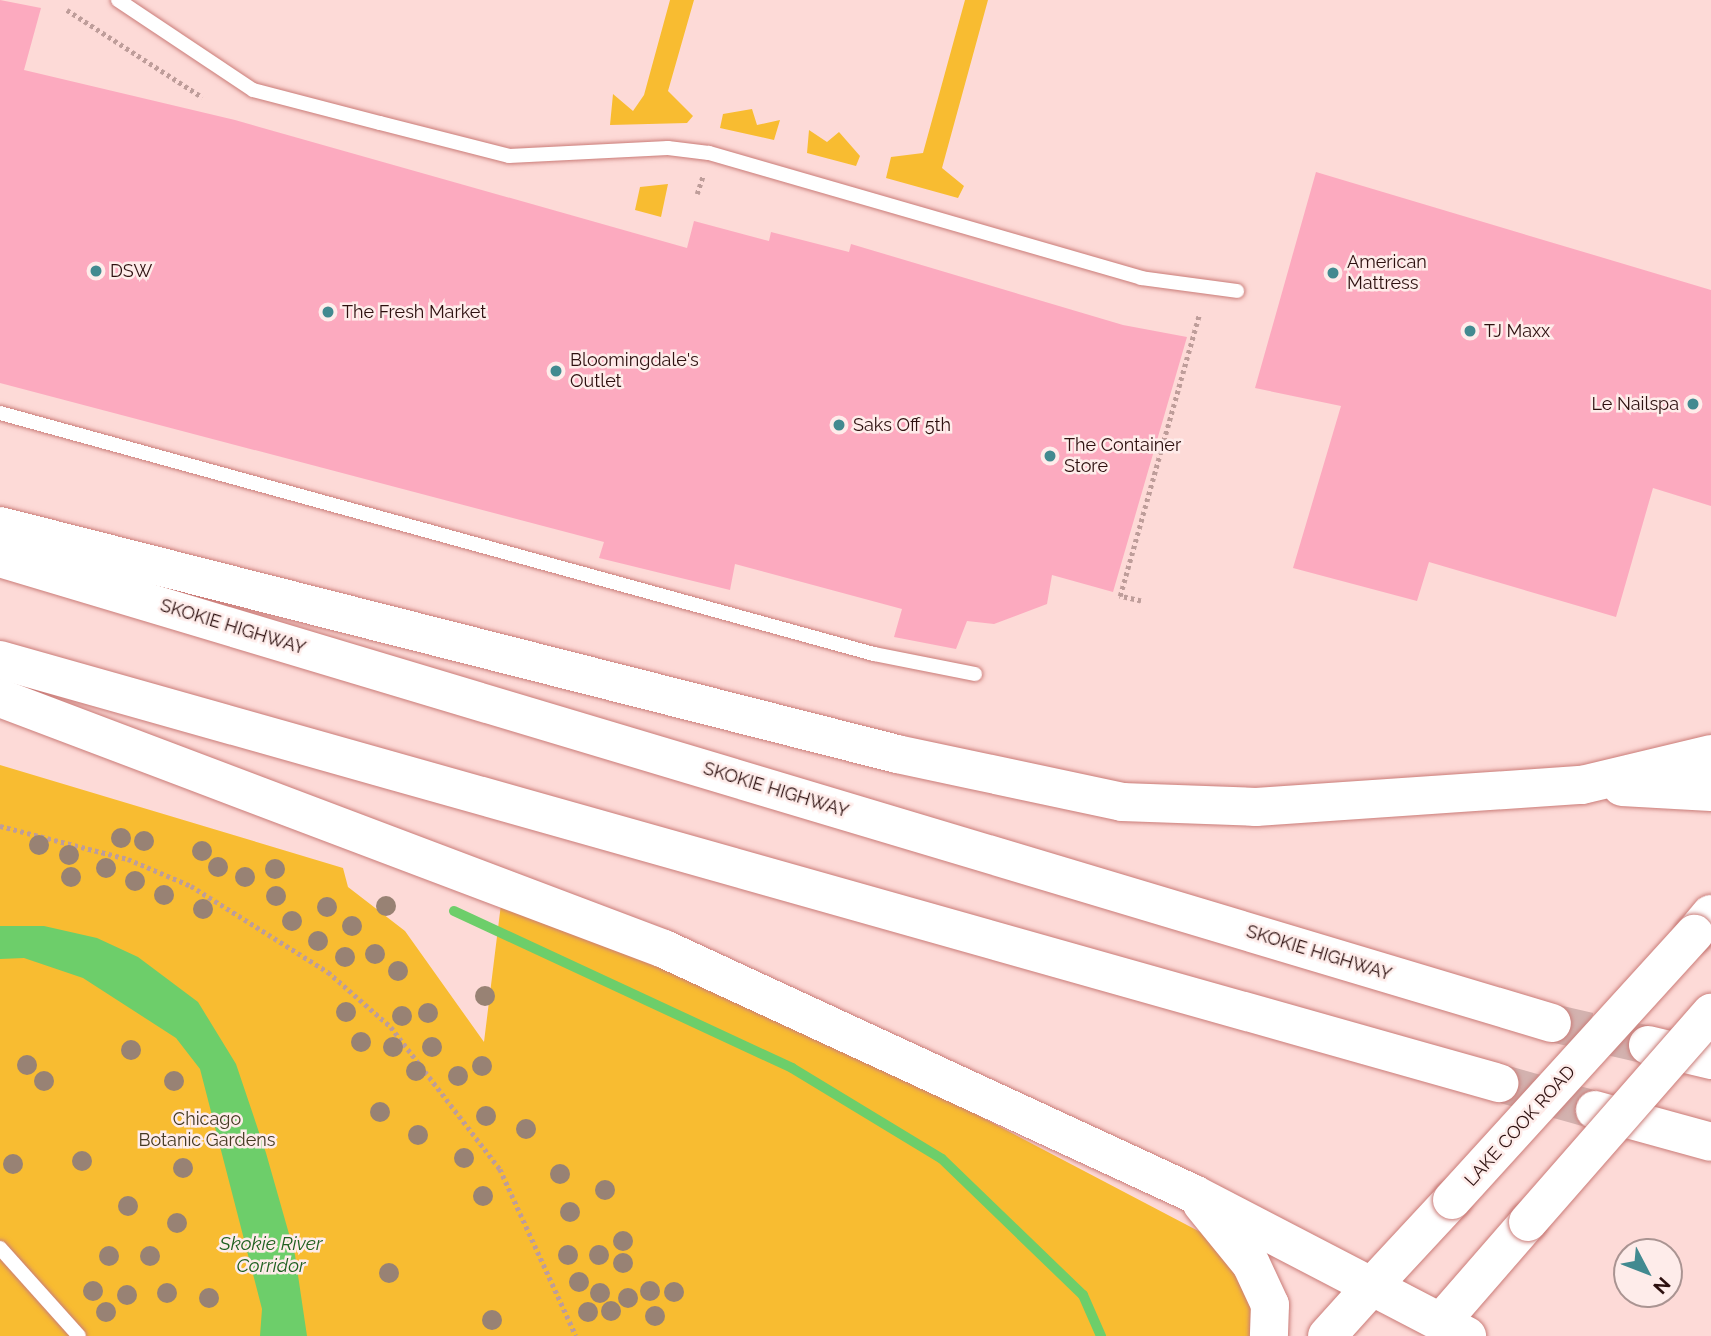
<!DOCTYPE html>
<style>
body{margin:0}
#map{position:relative;width:1711px;height:1336px;overflow:hidden;background:#fddad7;font-family:Raleway,sans-serif}
div>[style]{position:absolute}
[style*='--x']{left:calc(var(--x)*1px);top:calc(var(--y)*1px);width:calc(var(--w)*1px);rotate:calc(var(--a)*1deg)}
.green>*{inset:0;background:#f8bc31}
.water>*{inset:0;background:#6dce6a}
.stream>*{height:10px;margin:-5px;padding:0 5px;transform-origin:5px;border-radius:5px;background:#6dce6a}
.building>*{inset:0;background:#fcaabf}
.highway-tunnel>*{height:38px;margin-top:-19px;transform-origin:0;background:repeating-linear-gradient(90deg,#d3b2af 0 38px,transparent 0 57px)}
.path>*{height:4.5px;margin-top:-2.25px;transform-origin:0;background:repeating-linear-gradient(90deg,#be9d9a 0 3.5px,transparent 0 7px)}
.roads{filter:drop-shadow(0 0 2px #ca7c78) drop-shadow(0 0 2px #ca7c78)}
.lane>*{height:14px;margin:-7px;padding:0 7px;transform-origin:7px;border-radius:7px;background:#fff}
.secondary>*{height:38px;margin:-19px;padding:0 19px;transform-origin:19px;border-radius:19px;background:#fff}
.primary>*{height:38px;margin:-19px;padding:0 19px;transform-origin:19px;border-radius:19px;background:#fff}
.highway>*{height:38px;margin:-19px;padding:0 19px;transform-origin:19px;border-radius:19px;background:#fff}
.bridges{filter:drop-shadow(0 0 2px #ca7c78) drop-shadow(0 0 2px #ca7c78)}
.primary-bridge>*{height:38px;margin:-19px;padding:0 19px;transform-origin:19px;border-radius:19px;background:#fff}
.trees>*{width:20px;height:20px;margin:-10px;border-radius:50%;background:#988274}
.dots>*{width:19px;height:19px;translate:-50% -50%;box-sizing:border-box;border:4px solid #feecea;border-radius:50%}
span{translate:-50% -50%;white-space:nowrap;text-align:center;line-height:1.15;-webkit-text-stroke:5px #feecea;paint-order:stroke}
.poi-label{font-size:18px;color:#2d100f}
.left{translate:0 -50%;text-align:left}
.right{translate:-100% -50%;text-align:right}
.street-label{font-size:18px;color:#2d100f}
.park-label{font-size:18px;color:#453a23}
.water-label{font-size:19px;color:#1f6020;font-style:italic}
.north{position:absolute;left:1613px;top:1238px;width:70px;height:70px;box-sizing:border-box;background:#feecea;border:2px solid #aa9492;border-radius:50%;rotate:132deg;font-size:19px;font-weight:700;line-height:28px;text-align:center;color:#2d100f}
.north::after{content:'';display:block;margin:auto;width:24px;height:32px;background:#428a90;clip-path:polygon(50% 0,100% 100%,50% 72%,0 100%)}
</style>
<div id="map">
<div class="green">
<i style="clip-path:polygon(670px 0,694px 0,668px 91px,693px 116px,687px 123px,610px 125px,613px 94px,633px 111px,644px 95px)"></i>
<i style="clip-path:polygon(965px 0,988px 0,942px 168px,964px 186px,958px 198px,886px 178px,891px 157px,923px 153px)"></i>
<i style="clip-path:polygon(752px 109px,757px 125px,780px 120px,774px 140px,720px 128px,723px 114px)"></i>
<i style="clip-path:polygon(809px 130px,827px 142px,839px 132px,860px 156px,856px 166px,807px 153px)"></i>
<i style="clip-path:polygon(668px 184px,661px 217px,635px 210px,640px 187px)"></i>
<i style="clip-path:polygon(0 765px,343px 868px,348px 887px,405px 931px,484px 1042px,501px 904px,677px 967px,865px 1056px,1206px 1235px,1242px 1269px,1251px 1300px,1250px 1336px,0 1336px)"></i>
</div>
<div class="water">
<i style="clip-path:polygon(0 926px,44px 926px,97px 938px,138px 957px,198px 1002px,236px 1064px,266px 1153px,295px 1255px,307px 1336px,260px 1336px,262px 1309px,200px 1069px,176px 1038px,83px 978px,24px 958px,0 959px)"></i>
</div>
<div class="stream">
<i style="--x:454;--y:911;--w:373;--a:24.9"></i>
<i style="--x:792;--y:1068;--w:175;--a:31.2"></i>
<i style="--x:942;--y:1159;--w:196;--a:44"></i>
<i style="--x:1083;--y:1295;--w:45;--a:66.3"></i>
</div>
<div class="building">
<i style="clip-path:polygon(0 0,41px 8px,24px 70px,235px 120px,687px 248px,694px 221px,769px 241px,771px 232px,849px 252px,851px 244px,1123px 325px,1187px 337px,1113px 592px,1052px 575px,1047px 604px,994px 624px,967px 621px,956px 649px,894px 637px,902px 609px,735px 564px,730px 590px,599px 558px,604px 542px,0 383px)"></i>
<i style="clip-path:polygon(1316px 172px,1711px 290px,1711px 506px,1653px 488px,1616px 617px,1429px 562px,1417px 601px,1293px 568px,1341px 406px,1255px 388px)"></i>
</div>
<div class="highway-tunnel">
<i style="--x:1552;--y:1023;--w:98;--a:12.9"></i>
<i style="--x:1499;--y:1083;--w:100;--a:15.7"></i>
</div>
<div class="path">
<i style="--x:67;--y:10;--w:161;--a:32.8"></i>
<i style="--x:697;--y:194;--w:20;--a:-72"></i>
<i style="--x:1141;--y:601;--w:22;--a:-167"></i>
<i style="--x:1120;--y:596;--w:292;--a:-74.3"></i>
<i style="--x:0;--y:826;--w:132;--a:14.5"></i>
<i style="--x:128;--y:859;--w:69;--a:23.2"></i>
<i style="--x:191;--y:886;--w:162;--a:32.1"></i>
<i style="--x:328;--y:972;--w:84;--a:41.1"></i>
<i style="--x:391;--y:1027;--w:179;--a:52.5"></i>
<i style="--x:500;--y:1169;--w:183;--a:65.5"></i>
</div>
<div class="roads">
<div class="lane">
<i style="--x:118;--y:0;--w:162;--a:33.7"></i>
<i style="--x:253;--y:90;--w:131;--a:14.6"></i>
<i style="--x:380;--y:123;--w:133;--a:14.3"></i>
<i style="--x:509;--y:156;--w:159;--a:-2.9"></i>
<i style="--x:668;--y:148;--w:41;--a:7"></i>
<i style="--x:709;--y:153;--w:450;--a:16.1"></i>
<i style="--x:1141;--y:278;--w:97;--a:7.7"></i>
<i style="--x:0;--y:413;--w:907;--a:15.42"></i>
<i style="--x:874;--y:654;--w:103;--a:11.2"></i>
<i style="--x:0;--y:1248;--w:118;--a:48.1"></i>
</div>
<div class="secondary">
<i style="--x:1327;--y:1336;--w:69;--a:-48"></i>
</div>
<div class="primary">
<i style="--x:1694;--y:934;--w:26;--a:-50"></i>
<i style="--x:1373;--y:1285;--w:116;--a:-47.1"></i>
<i style="--x:1441;--y:1322;--w:133;--a:-49"></i>
</div>
<div class="highway">
<i style="--x:0;--y:526;--w:926;--a:14.26"></i>
<i style="--x:897;--y:754;--w:230;--a:12"></i>
<i style="--x:1122;--y:802;--w:134;--a:2.1"></i>
<i style="--x:1256;--y:807;--w:327;--a:-3.9"></i>
<i style="--x:1582;--y:785;--w:133;--a:-13.5"></i>
<i style="--x:0;--y:558;--w:1620;--a:16.68"></i>
<i style="--x:0;--y:660;--w:1558;--a:15.76"></i>
<i style="--x:0;--y:698;--w:710;--a:20.71"></i>
<i style="--x:664;--y:949;--w:584;--a:24.81"></i>
<i style="--x:1194;--y:1194;--w:308;--a:27.5"></i>
<i style="--x:1622;--y:787;--w:89;--a:3.2"></i>
<i style="--x:1648;--y:1045;--w:65;--a:13.4"></i>
<i style="--x:1595;--y:1110;--w:120;--a:15.4"></i>
<i style="--x:1202;--y:1204;--w:77;--a:50.8"></i>
<i style="--x:1251;--y:1264;--w:45;--a:65.1"></i>
<i style="--x:1270;--y:1305;--w:31;--a:92"></i>
</div>
</div>
<div class="bridges">
<div class="primary-bridge">
<i style="--x:1452;--y:1200;--w:360;--a:-47.7"></i>
<i style="--x:1528;--y:1222;--w:278;--a:-48.8"></i>
</div>
</div>
<div class="trees">
<i style="left:121px;top:838px"></i>
<i style="left:144px;top:841px"></i>
<i style="left:39px;top:845px"></i>
<i style="left:202px;top:851px"></i>
<i style="left:69px;top:855px"></i>
<i style="left:218px;top:867px"></i>
<i style="left:106px;top:868px"></i>
<i style="left:275px;top:869px"></i>
<i style="left:71px;top:877px"></i>
<i style="left:245px;top:877px"></i>
<i style="left:135px;top:881px"></i>
<i style="left:164px;top:895px"></i>
<i style="left:276px;top:896px"></i>
<i style="left:386px;top:906px"></i>
<i style="left:327px;top:907px"></i>
<i style="left:203px;top:909px"></i>
<i style="left:292px;top:921px"></i>
<i style="left:352px;top:926px"></i>
<i style="left:318px;top:941px"></i>
<i style="left:375px;top:954px"></i>
<i style="left:345px;top:957px"></i>
<i style="left:398px;top:971px"></i>
<i style="left:485px;top:996px"></i>
<i style="left:346px;top:1012px"></i>
<i style="left:428px;top:1013px"></i>
<i style="left:402px;top:1016px"></i>
<i style="left:361px;top:1042px"></i>
<i style="left:393px;top:1047px"></i>
<i style="left:432px;top:1047px"></i>
<i style="left:131px;top:1050px"></i>
<i style="left:27px;top:1065px"></i>
<i style="left:482px;top:1066px"></i>
<i style="left:416px;top:1071px"></i>
<i style="left:458px;top:1076px"></i>
<i style="left:44px;top:1081px"></i>
<i style="left:174px;top:1081px"></i>
<i style="left:380px;top:1112px"></i>
<i style="left:486px;top:1116px"></i>
<i style="left:526px;top:1129px"></i>
<i style="left:418px;top:1135px"></i>
<i style="left:464px;top:1158px"></i>
<i style="left:82px;top:1161px"></i>
<i style="left:13px;top:1164px"></i>
<i style="left:183px;top:1168px"></i>
<i style="left:560px;top:1174px"></i>
<i style="left:605px;top:1190px"></i>
<i style="left:483px;top:1196px"></i>
<i style="left:128px;top:1206px"></i>
<i style="left:570px;top:1212px"></i>
<i style="left:177px;top:1223px"></i>
<i style="left:623px;top:1241px"></i>
<i style="left:568px;top:1255px"></i>
<i style="left:599px;top:1255px"></i>
<i style="left:109px;top:1256px"></i>
<i style="left:150px;top:1256px"></i>
<i style="left:623px;top:1263px"></i>
<i style="left:389px;top:1273px"></i>
<i style="left:579px;top:1282px"></i>
<i style="left:93px;top:1291px"></i>
<i style="left:650px;top:1291px"></i>
<i style="left:674px;top:1292px"></i>
<i style="left:167px;top:1293px"></i>
<i style="left:600px;top:1293px"></i>
<i style="left:127px;top:1295px"></i>
<i style="left:209px;top:1298px"></i>
<i style="left:628px;top:1298px"></i>
<i style="left:611px;top:1311px"></i>
<i style="left:106px;top:1312px"></i>
<i style="left:588px;top:1312px"></i>
<i style="left:655px;top:1316px"></i>
<i style="left:492px;top:1320px"></i>
</div>
<div class="dots">
<i style="left:96px;top:271px;background:#428a90"></i>
<i style="left:1333px;top:273px;background:#428a90"></i>
<i style="left:328px;top:312px;background:#428a90"></i>
<i style="left:1470px;top:331px;background:#428a90"></i>
<i style="left:556px;top:371px;background:#428a90"></i>
<i style="left:1693px;top:404px;background:#428a90"></i>
<i style="left:839px;top:425px;background:#428a90"></i>
<i style="left:1050px;top:456px;background:#428a90"></i>
</div>
<div class="poi-label">
<span class="left" style="left:1347px;top:273px">American<br>Mattress</span>
<span class="left" style="left:110px;top:271px">DSW</span>
<span class="left" style="left:342px;top:312px">The Fresh Market</span>
<span class="left" style="left:1484px;top:331px">TJ Maxx</span>
<span class="left" style="left:570px;top:371px">Bloomingdale's<br>Outlet</span>
<span class="right" style="left:1679px;top:404px">Le Nailspa</span>
<span class="left" style="left:853px;top:425px">Saks Off 5th</span>
<span class="left" style="left:1064px;top:456px">The Container<br>Store</span>
</div>
<div class="street-label">
<span style="left:233px;top:627px;rotate:17deg">SKOKIE HIGHWAY</span>
<span style="left:776px;top:790px;rotate:17deg">SKOKIE HIGHWAY</span>
<span style="left:1319px;top:953px;rotate:17deg">SKOKIE HIGHWAY</span>
<span style="left:1520px;top:1126px;rotate:-48deg">LAKE COOK ROAD</span>
</div>
<div class="park-label">
<span style="left:207px;top:1130px">Chicago<br>Botanic Gardens</span>
</div>
<div class="water-label">
<span style="left:271px;top:1255px">Skokie River<br>Corridor</span>
</div>
<div class="north">N</div>
</div>
